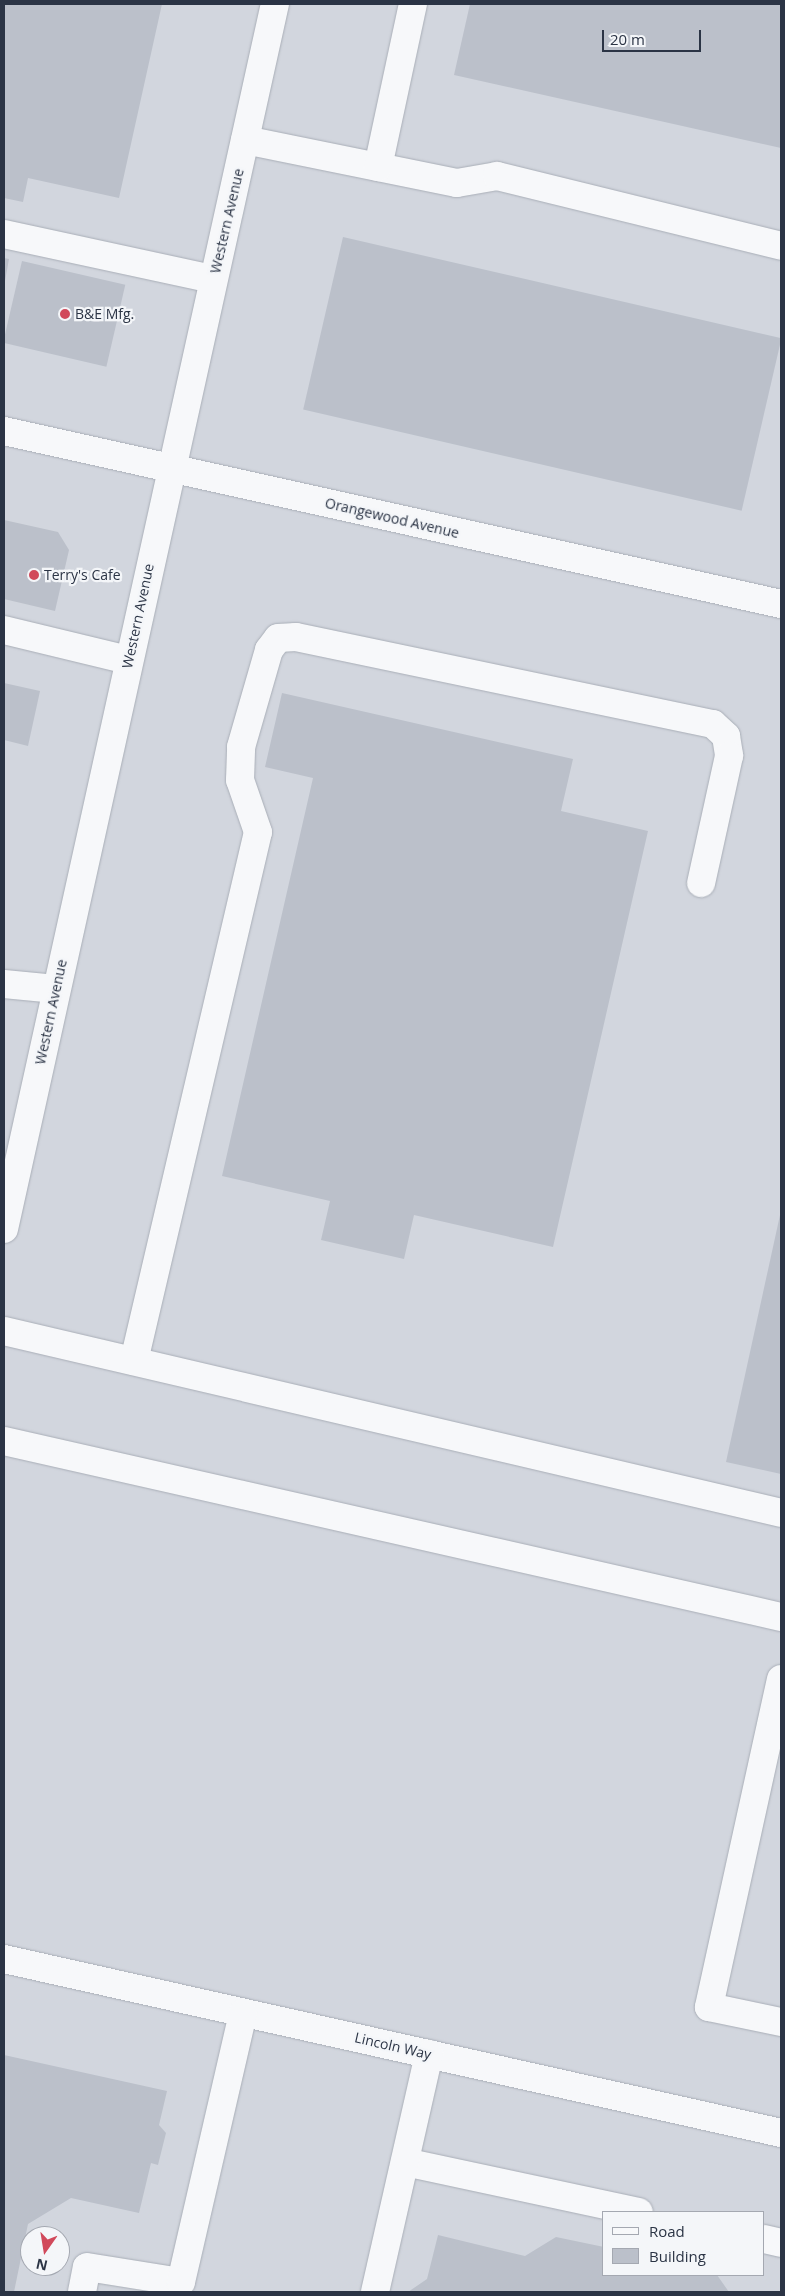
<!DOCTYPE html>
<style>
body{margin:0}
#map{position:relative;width:785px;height:2296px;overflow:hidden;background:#e4e7ec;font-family:"Open Sans",sans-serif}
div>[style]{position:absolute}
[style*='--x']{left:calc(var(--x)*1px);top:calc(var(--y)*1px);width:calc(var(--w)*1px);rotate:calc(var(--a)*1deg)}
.built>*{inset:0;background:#d2d6de}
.building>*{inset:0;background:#bbc0ca;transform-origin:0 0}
.roads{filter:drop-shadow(0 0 1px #a9aeb7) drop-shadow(0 0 1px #a9aeb7)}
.minor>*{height:28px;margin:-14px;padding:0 14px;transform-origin:14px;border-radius:14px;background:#f7f8fa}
.dots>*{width:14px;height:14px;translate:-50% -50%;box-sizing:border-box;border:2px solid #f4f6f9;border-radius:50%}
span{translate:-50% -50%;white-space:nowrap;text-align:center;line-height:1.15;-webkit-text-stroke:4.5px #f4f6f9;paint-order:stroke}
.street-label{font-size:14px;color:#2b3445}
.poi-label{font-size:14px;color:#2b3445}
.left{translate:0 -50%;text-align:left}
.frame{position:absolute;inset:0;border:5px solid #2b3445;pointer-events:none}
.legend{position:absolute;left:602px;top:2211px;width:162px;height:65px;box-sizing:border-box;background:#f4f6f9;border:1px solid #a4a8b1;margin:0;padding:6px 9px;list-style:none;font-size:15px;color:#2b3445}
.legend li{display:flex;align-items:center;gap:10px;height:25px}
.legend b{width:25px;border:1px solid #a4a8b1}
.north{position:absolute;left:20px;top:2226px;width:50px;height:50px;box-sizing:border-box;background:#f4f6f9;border:1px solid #a4a8b1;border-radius:50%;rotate:193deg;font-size:14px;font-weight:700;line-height:20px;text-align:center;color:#2b3445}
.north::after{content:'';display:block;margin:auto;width:18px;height:22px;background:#d1495b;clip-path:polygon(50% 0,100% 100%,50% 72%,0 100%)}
.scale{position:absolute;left:602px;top:30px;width:99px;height:22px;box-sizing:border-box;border:2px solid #2b3445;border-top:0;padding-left:6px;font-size:15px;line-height:18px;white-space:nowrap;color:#2b3445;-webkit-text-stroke:4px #f4f6f9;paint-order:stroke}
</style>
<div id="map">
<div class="built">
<i style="clip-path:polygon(evenodd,4px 4px,781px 4px,781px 2292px,4px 2292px,4px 4px,604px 2212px,764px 2212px,764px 2275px,604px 2275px,604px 2212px,4px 4px,30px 2236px,60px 2236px,60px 2266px,30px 2266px,30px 2236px)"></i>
</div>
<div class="building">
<i style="clip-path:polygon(4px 4px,162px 4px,119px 198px,28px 178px,23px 202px,4px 198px)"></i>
<i style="clip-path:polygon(470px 4px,781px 4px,781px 148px,454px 75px)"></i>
<i style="left:343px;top:237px;width:450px;height:177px;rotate:13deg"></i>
<i style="clip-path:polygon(4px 258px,9px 259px,5px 281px,4px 281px)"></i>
<i style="left:22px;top:261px;width:106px;height:84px;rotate:13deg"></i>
<i style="clip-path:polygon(4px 520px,58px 532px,69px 550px,55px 611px,4px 599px)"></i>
<i style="clip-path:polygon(4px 683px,40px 691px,28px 746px,4px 740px)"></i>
<i style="clip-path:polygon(282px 693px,573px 759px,561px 811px,648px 831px,553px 1247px,414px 1215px,404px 1259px,321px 1240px,330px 1201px,222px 1176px,313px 778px,265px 767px)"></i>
<i style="clip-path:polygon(780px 1215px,781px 1215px,781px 1474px,726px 1462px)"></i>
<i style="clip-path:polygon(4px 2055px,167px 2091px,159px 2125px,166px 2133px,158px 2165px,151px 2163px,139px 2213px,71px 2198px,28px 2224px,14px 2292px,4px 2292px)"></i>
<i style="clip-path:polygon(438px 2235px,525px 2256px,556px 2237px,604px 2247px,604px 2275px,717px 2275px,729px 2292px,408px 2292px,427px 2279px)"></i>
</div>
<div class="roads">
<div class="minor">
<i style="--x:245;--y:140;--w:216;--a:11.5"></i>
<i style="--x:457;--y:183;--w:41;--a:-9.9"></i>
<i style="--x:497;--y:176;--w:292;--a:13.8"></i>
<i style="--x:378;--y:167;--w:167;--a:-77.9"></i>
<i style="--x:4;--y:234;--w:214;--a:12.2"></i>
<i style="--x:4;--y:431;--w:796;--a:12.55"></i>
<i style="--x:4;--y:630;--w:128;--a:13.6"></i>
<i style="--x:4;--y:984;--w:52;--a:5.5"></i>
<i style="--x:4;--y:1229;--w:1255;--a:-77.53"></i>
<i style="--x:4;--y:1331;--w:798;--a:13.18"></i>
<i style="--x:134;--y:1361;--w:543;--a:-76.81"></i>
<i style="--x:258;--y:832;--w:55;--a:-109.1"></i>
<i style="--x:240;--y:780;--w:33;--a:-88"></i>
<i style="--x:241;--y:747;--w:101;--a:-73.9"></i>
<i style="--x:269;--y:650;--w:15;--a:-53"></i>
<i style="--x:278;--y:638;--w:18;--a:-3"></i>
<i style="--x:296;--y:637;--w:426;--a:11.8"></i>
<i style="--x:713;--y:724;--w:18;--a:43"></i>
<i style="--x:726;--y:736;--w:20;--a:81"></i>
<i style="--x:729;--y:756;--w:130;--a:102.4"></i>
<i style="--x:4;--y:1441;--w:797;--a:12.76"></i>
<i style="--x:781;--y:1679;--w:336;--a:102.4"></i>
<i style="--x:709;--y:2007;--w:74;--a:11.8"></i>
<i style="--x:4;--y:1959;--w:796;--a:12.62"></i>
<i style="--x:405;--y:2162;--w:239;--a:12.1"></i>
<i style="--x:764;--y:2239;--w:17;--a:13"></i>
<i style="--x:82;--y:2292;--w:25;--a:-79"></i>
<i style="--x:87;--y:2267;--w:95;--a:9.1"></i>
<i style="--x:181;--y:2282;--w:276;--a:-77"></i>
<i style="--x:375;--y:2292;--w:244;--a:-77.2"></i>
</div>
</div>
<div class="dots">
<i style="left:65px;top:314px;background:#d1495b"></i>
<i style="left:34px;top:575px;background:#d1495b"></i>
</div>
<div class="street-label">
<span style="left:227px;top:221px;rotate:-77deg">Western Avenue</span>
<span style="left:392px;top:518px;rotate:13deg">Orangewood Avenue</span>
<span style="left:138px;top:616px;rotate:-78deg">Western Avenue</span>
<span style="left:51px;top:1012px;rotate:-78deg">Western Avenue</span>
<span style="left:393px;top:2046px;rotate:13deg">Lincoln Way</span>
</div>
<div class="poi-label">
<span class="left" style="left:75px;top:314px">B&amp;E Mfg.</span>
<span class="left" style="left:44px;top:575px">Terry's Cafe</span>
</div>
<div class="frame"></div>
<ul class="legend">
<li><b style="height:6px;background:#f7f8fa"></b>Road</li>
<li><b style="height:14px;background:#bbc0ca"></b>Building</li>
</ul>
<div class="north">N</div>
<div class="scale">20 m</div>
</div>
